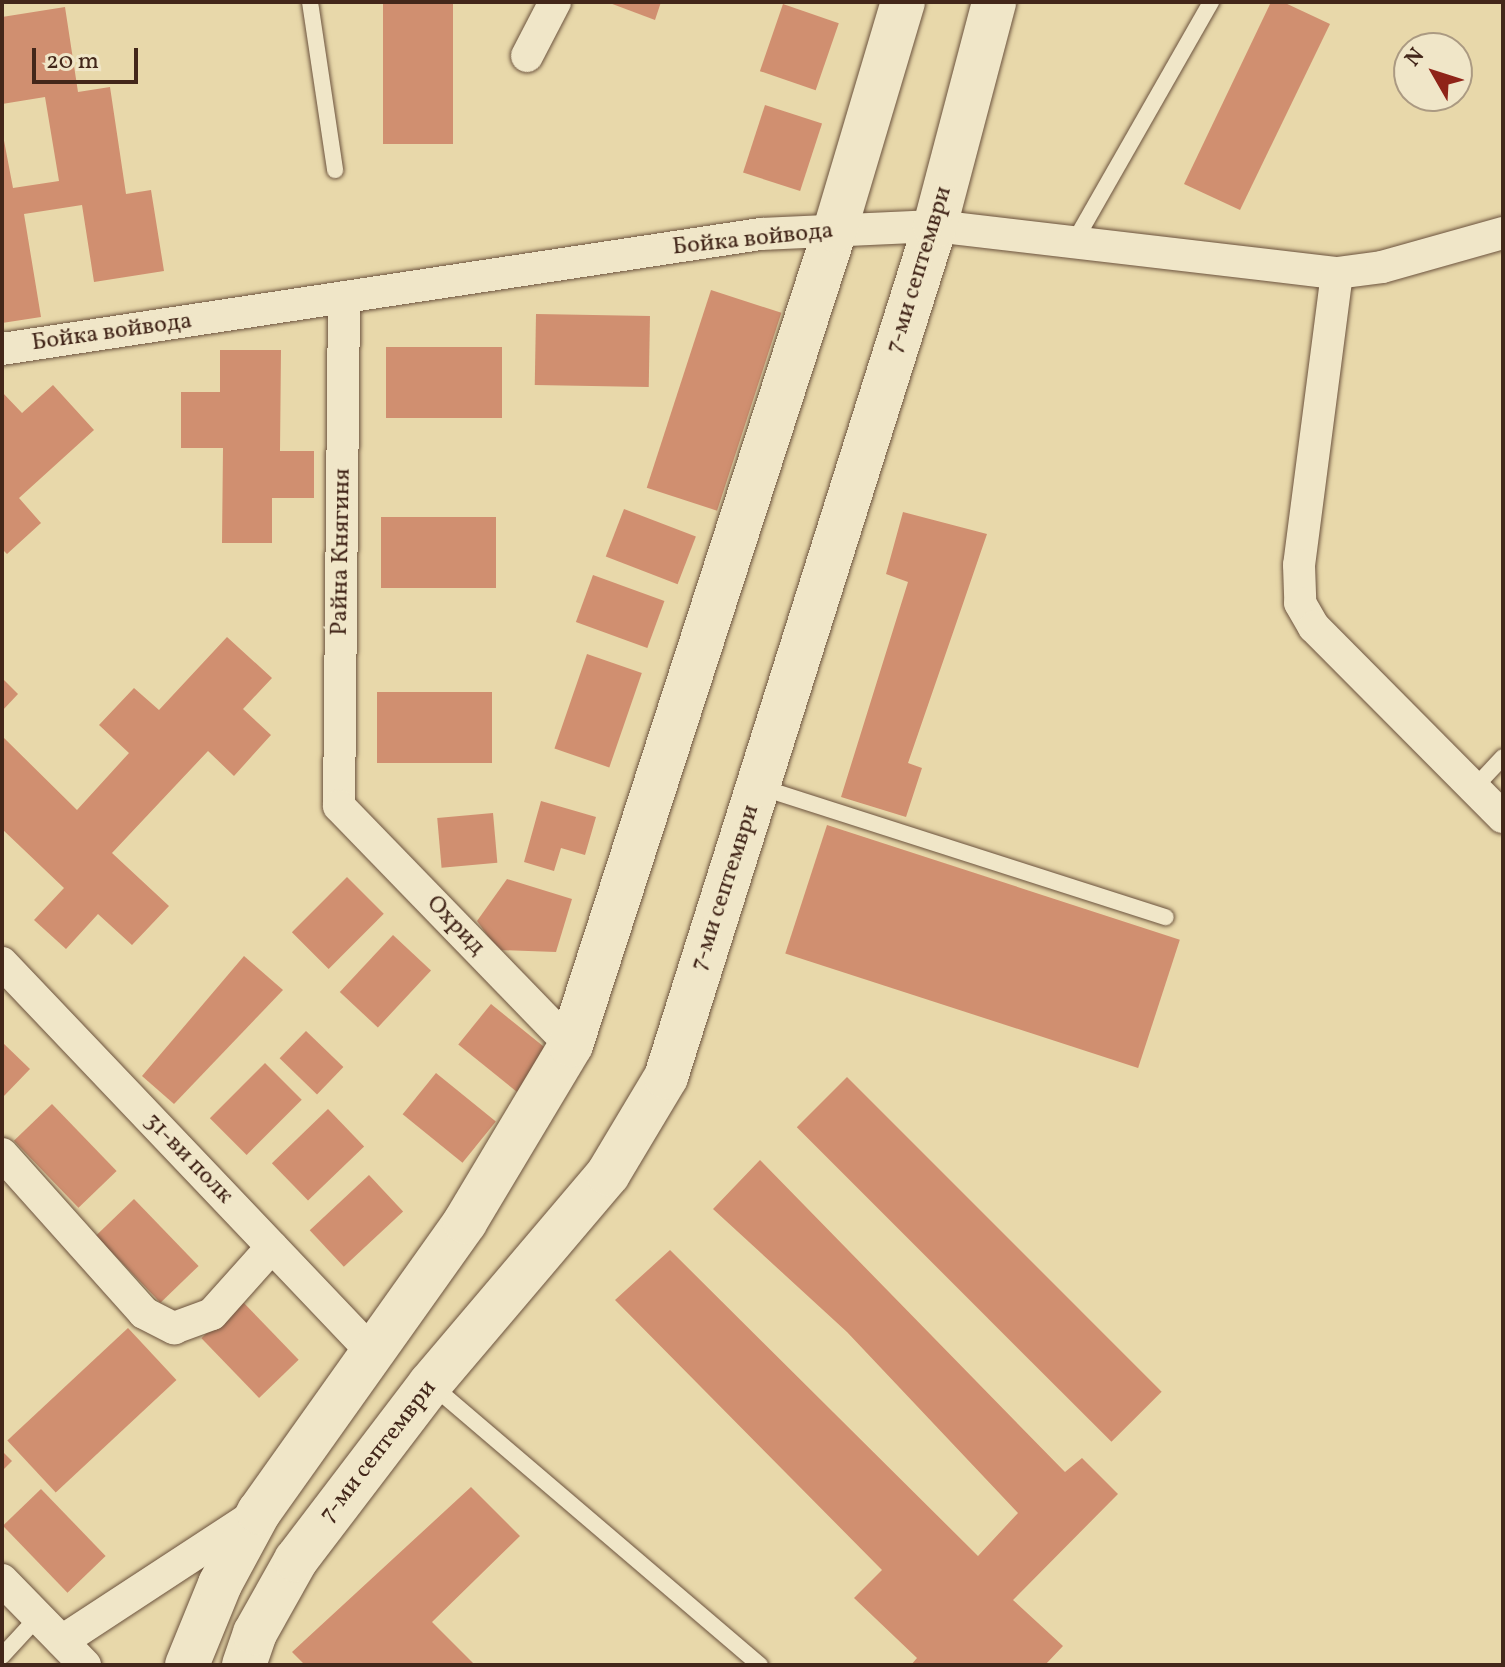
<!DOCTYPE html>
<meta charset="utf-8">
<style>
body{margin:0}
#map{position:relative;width:1505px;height:1667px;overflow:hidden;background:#e8d8aa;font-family:Vollkorn,serif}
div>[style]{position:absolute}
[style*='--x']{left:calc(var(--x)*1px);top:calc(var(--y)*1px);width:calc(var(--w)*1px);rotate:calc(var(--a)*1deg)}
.building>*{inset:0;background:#d08f70;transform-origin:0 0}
.roads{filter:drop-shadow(0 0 2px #6c533e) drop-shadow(0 0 2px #6c533e)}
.service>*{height:16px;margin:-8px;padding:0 8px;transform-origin:8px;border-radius:8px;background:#f0e6c8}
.minor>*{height:32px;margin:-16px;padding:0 16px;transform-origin:16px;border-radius:16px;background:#f0e6c8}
.secondary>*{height:44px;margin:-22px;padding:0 22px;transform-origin:22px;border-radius:22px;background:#f0e6c8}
span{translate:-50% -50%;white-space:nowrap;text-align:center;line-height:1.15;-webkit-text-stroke:7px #f0e6c8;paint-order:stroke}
.street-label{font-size:24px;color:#43271a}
.frame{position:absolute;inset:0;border:4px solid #43271a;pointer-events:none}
.north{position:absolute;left:1393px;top:32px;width:80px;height:80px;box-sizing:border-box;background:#f0e6c8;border:2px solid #ab9a82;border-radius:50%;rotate:309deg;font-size:22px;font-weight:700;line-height:32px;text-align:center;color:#43271a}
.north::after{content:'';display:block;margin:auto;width:28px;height:36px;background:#8f2418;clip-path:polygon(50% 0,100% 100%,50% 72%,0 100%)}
.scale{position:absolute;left:32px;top:48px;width:106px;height:36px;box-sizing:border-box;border:4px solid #43271a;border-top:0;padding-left:10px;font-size:24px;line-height:28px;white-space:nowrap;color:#43271a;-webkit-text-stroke:6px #f0e6c8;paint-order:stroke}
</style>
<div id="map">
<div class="building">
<i style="left:383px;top:2px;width:70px;height:142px"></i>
<i style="clip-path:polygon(607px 2px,661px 2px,655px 20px)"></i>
<i style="clip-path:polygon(1271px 2px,1283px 2px,1330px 24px,1240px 210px,1184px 184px)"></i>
<i style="left:783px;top:4px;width:59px;height:71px;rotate:19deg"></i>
<i style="clip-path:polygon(65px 7px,78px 92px,110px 87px,126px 194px,151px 190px,164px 271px,94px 282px,82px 205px,24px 214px,41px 317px,2px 323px,2px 130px,13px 188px,59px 181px,45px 97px,2px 104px,2px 17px)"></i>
<i style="left:765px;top:105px;width:60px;height:71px;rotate:18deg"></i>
<i style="left:711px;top:290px;width:74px;height:208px;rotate:18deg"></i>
<i style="left:536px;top:314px;width:114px;height:71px;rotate:1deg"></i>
<i style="left:386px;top:347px;width:116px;height:71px"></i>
<i style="clip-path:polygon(220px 350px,281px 350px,280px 451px,314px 451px,314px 498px,272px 498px,272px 543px,222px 543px,223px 448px,181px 448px,181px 392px,220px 392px)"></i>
<i style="clip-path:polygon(53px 385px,94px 430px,19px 498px,41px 523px,7px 554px,2px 549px,2px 392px,22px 413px)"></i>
<i style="left:624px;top:509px;width:77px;height:51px;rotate:21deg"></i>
<i style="clip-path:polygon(903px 512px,987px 534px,908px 763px,922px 768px,906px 817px,841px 797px,908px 582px,886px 574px)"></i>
<i style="left:381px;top:517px;width:115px;height:71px"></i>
<i style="left:593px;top:575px;width:76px;height:50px;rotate:20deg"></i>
<i style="clip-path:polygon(227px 637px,272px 678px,243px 709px,271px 735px,234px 776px,208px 751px,112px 853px,169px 906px,132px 945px,98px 914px,66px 949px,34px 920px,64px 888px,2px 829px,2px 736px,77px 810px,129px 753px,99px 725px,134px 688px,159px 710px)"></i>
<i style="left:587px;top:654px;width:58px;height:100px;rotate:19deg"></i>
<i style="clip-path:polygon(2px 678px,18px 694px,2px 711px)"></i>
<i style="left:377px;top:692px;width:115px;height:71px"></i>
<i style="clip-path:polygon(541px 801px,596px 817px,585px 855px,561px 848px,554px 871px,524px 862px)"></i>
<i style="left:493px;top:813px;width:50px;height:56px;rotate:85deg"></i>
<i style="left:827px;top:825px;width:371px;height:135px;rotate:18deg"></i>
<i style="left:347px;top:877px;width:52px;height:78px;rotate:45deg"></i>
<i style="clip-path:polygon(507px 879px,572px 899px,556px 952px,498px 950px,477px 921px)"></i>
<i style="left:393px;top:935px;width:52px;height:78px;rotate:43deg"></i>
<i style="clip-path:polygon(244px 956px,283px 990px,174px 1104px,142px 1076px)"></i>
<i style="left:491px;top:1004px;width:78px;height:52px;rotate:39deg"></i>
<i style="left:306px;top:1031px;width:52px;height:38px;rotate:44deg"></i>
<i style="clip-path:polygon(2px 1042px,30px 1069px,2px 1098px)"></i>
<i style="left:265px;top:1063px;width:52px;height:78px;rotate:45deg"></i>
<i style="left:436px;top:1073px;width:77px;height:53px;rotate:39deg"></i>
<i style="left:847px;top:1077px;width:445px;height:71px;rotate:45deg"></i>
<i style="left:52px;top:1104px;width:93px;height:53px;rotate:46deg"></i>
<i style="left:328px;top:1109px;width:52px;height:78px;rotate:46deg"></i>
<i style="clip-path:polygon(760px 1160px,1065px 1472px,1082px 1458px,1118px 1494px,1013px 1600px,1063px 1646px,1045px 1665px,911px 1665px,917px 1658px,854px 1598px,882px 1570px,615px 1300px,670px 1250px,978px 1556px,1018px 1513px,847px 1332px,713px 1209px)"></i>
<i style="left:369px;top:1175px;width:50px;height:81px;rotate:47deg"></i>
<i style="left:134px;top:1199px;width:93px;height:53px;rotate:46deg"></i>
<i style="left:241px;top:1300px;width:83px;height:55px;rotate:46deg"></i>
<i style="left:128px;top:1328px;width:71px;height:165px;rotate:47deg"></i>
<i style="clip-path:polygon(2px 1451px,12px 1461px,2px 1471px)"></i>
<i style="clip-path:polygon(471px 1487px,520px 1536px,432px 1622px,475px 1665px,305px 1665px,292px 1652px)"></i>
<i style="left:41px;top:1489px;width:93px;height:53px;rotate:46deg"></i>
</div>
<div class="roads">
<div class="service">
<i style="--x:310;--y:2;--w:170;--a:81.5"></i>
<i style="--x:1073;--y:244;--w:279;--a:-60.3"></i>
<i style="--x:760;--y:787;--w:426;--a:17.8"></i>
<i style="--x:1474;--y:788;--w:42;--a:-46.9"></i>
<i style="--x:433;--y:1386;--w:430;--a:40.5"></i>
<i style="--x:2;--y:1656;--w:53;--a:-47.3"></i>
</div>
<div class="minor">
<i style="--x:527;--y:56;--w:61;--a:-62.6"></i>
<i style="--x:1337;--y:273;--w:294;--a:97.4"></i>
<i style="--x:1299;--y:565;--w:38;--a:88"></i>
<i style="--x:1300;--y:603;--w:28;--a:60"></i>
<i style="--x:1314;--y:627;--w:268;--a:45.2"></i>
<i style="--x:344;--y:298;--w:508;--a:90.56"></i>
<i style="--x:339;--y:806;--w:333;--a:45.9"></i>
<i style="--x:2;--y:349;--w:768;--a:-8.62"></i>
<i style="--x:761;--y:234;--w:174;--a:-2.6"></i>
<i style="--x:935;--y:226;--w:405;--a:6.7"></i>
<i style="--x:1337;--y:273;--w:45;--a:-7.6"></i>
<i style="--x:1382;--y:267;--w:126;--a:-15.7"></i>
<i style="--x:2;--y:963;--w:540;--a:46.43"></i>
<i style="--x:2;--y:1154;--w:213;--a:48.2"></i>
<i style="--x:144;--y:1313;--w:34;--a:27"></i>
<i style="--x:174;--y:1328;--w:40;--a:-20.2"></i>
<i style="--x:212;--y:1314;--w:90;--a:-48.2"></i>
<i style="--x:2;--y:1580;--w:119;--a:45.7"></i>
<i style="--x:62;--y:1641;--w:232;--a:-33.2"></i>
</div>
<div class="secondary">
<i style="--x:187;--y:1665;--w:87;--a:-67.8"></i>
<i style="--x:220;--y:1584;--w:82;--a:-61.6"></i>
<i style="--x:259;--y:1512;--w:356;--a:-54.6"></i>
<i style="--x:465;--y:1222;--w:206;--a:-59.1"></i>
<i style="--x:571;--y:1045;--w:857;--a:-72.05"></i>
<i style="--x:835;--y:230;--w:238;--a:-73.4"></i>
<i style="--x:244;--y:1665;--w:34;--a:-71"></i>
<i style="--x:255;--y:1633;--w:84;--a:-60.7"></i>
<i style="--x:296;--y:1560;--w:221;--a:-52.7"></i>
<i style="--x:430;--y:1384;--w:275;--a:-49.7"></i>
<i style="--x:608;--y:1174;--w:113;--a:-59.1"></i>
<i style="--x:666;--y:1077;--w:893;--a:-72.46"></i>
<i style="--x:935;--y:226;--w:232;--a:-75.2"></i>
</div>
</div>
<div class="street-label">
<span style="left:753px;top:240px;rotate:-6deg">Бойка войвода</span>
<span style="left:920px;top:270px;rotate:-73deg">7-ми септември</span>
<span style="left:112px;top:333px;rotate:-8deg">Бойка войвода</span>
<span style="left:342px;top:552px;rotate:-89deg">Райна Княгиня</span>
<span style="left:726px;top:888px;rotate:-72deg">7-ми септември</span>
<span style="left:455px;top:926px;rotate:46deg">Охрид</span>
<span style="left:188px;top:1159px;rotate:46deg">31-ви полк</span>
<span style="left:379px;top:1452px;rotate:-52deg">7-ми септември</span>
</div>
<div class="frame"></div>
<div class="north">N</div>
<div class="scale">20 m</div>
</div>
